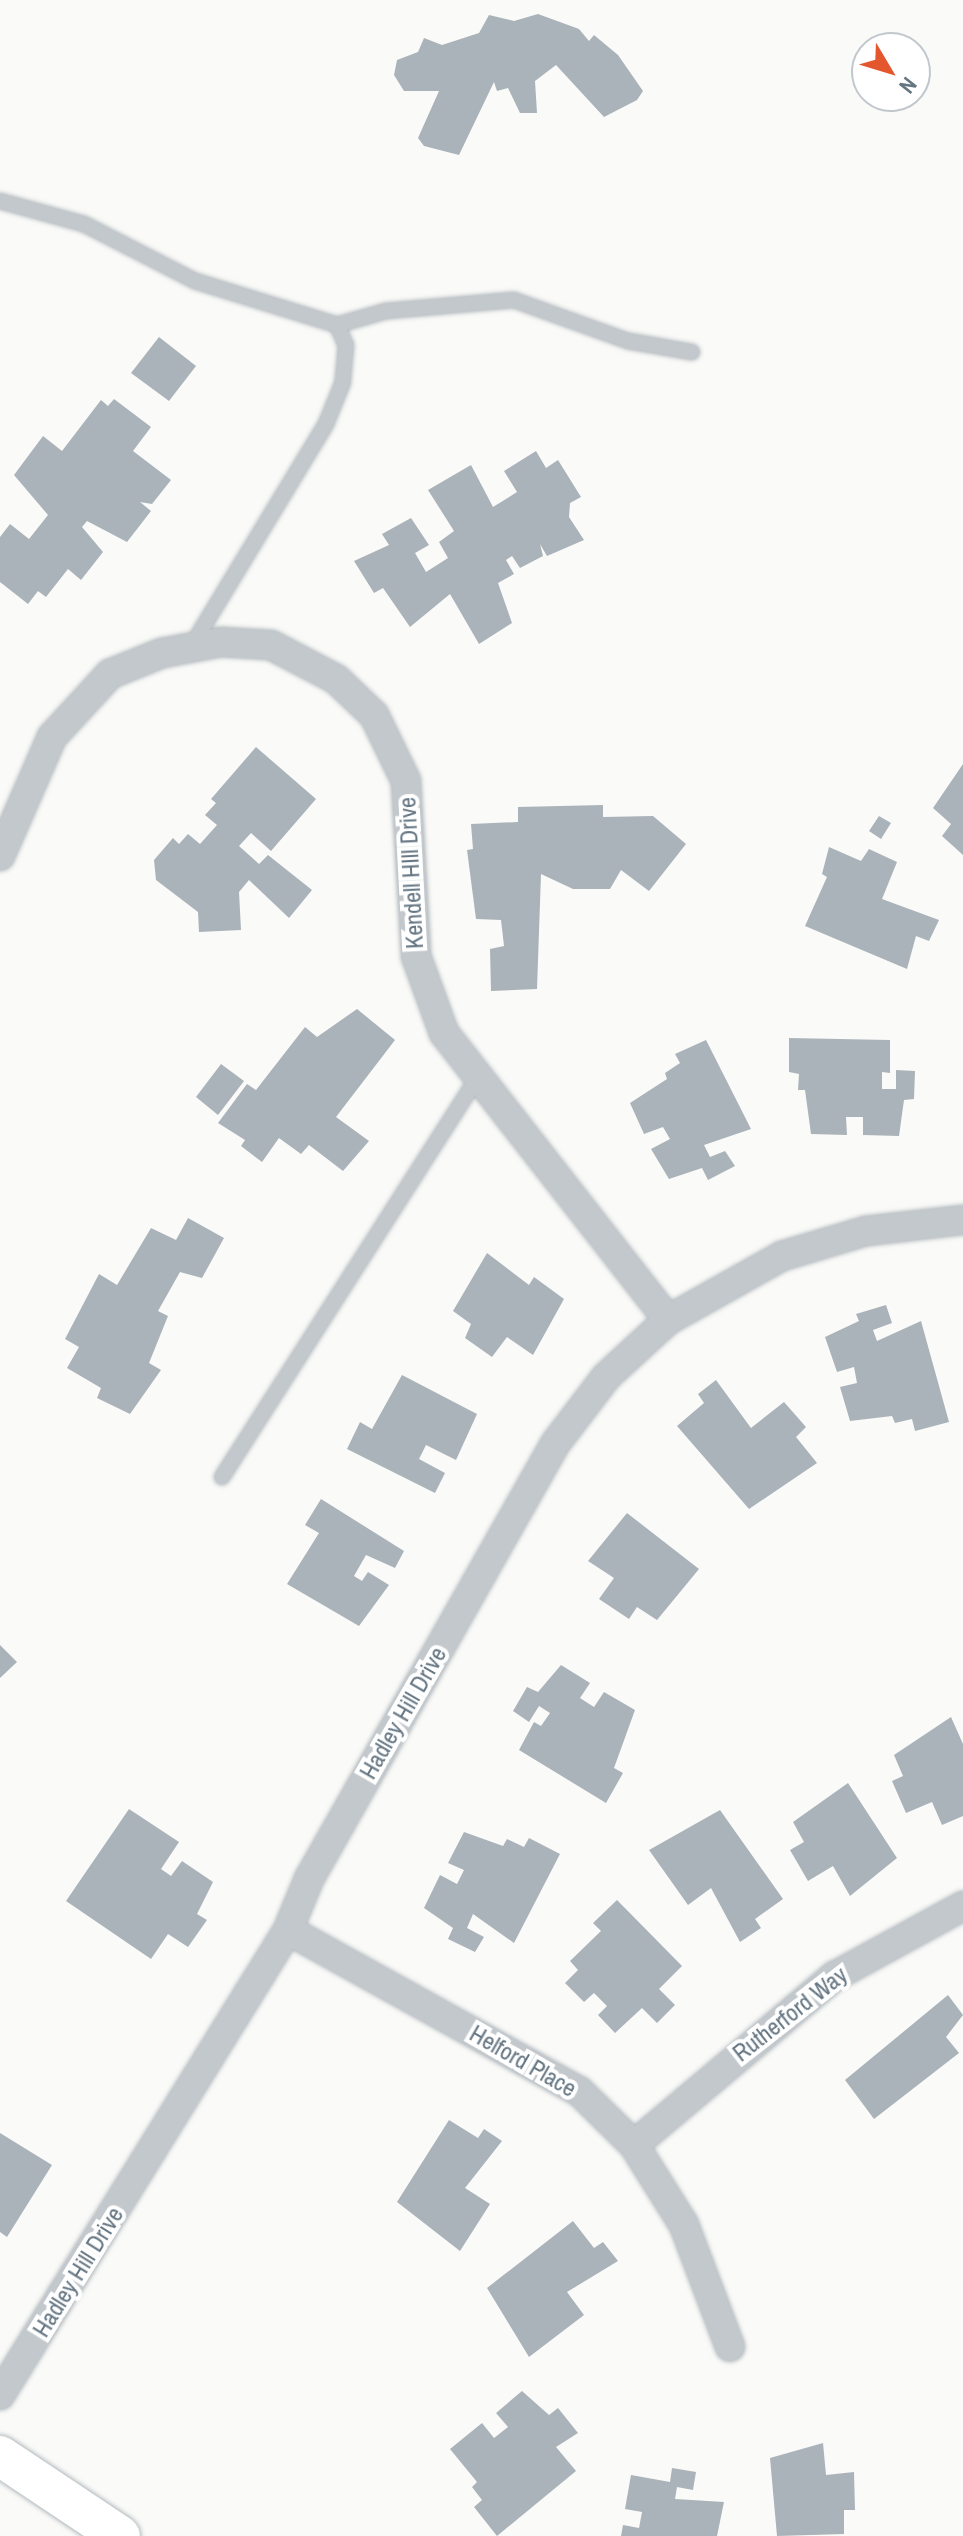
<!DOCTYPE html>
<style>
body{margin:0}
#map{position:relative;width:963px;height:2536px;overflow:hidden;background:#fafaf8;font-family:"Archivo Narrow",sans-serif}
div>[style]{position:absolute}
.building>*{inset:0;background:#aab3b9}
.roads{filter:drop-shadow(0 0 2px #b3babf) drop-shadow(0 0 2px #b3babf)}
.lane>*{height:14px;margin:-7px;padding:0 7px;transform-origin:7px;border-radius:7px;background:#c3c8cc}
.street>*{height:28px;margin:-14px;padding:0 14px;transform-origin:14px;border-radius:14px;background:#c3c8cc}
.secondary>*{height:40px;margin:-20px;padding:0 20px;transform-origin:20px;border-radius:20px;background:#fff}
span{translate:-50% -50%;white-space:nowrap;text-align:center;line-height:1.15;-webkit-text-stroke:8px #fff;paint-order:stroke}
.street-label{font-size:24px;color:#657683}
.north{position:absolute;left:851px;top:32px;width:80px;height:80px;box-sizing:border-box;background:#fff;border:2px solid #c1c8cd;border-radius:50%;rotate:128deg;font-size:22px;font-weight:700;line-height:32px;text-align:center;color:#657683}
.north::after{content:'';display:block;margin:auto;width:28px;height:36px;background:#e4572e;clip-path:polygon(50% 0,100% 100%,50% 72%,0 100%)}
</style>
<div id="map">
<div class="building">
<i style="clip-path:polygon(538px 14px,579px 29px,589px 41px,594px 35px,618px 55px,643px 91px,637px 100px,604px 117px,556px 65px,535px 81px,537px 113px,520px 113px,508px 88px,497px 91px,494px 82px,459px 155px,424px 146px,418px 138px,439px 91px,404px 91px,394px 75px,397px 60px,418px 52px,424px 38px,442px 45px,479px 33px,489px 15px,514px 21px)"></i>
<i style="clip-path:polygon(159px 337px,196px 366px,169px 401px,131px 373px)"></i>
<i style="clip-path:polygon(114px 399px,151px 427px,133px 451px,171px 480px,152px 504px,140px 502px,151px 511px,127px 542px,87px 521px,82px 527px,103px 552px,81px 580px,68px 569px,46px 597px,38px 591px,28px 604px,0 582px,0 537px,10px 524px,29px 539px,48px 515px,14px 475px,43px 436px,62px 451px,101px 400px,108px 406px)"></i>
<i style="clip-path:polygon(536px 451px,546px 468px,558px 460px,581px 497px,570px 503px,569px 517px,584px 540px,547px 556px,540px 544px,543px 556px,520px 568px,512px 556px,506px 560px,514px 574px,498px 583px,512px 623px,479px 644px,450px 594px,410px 627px,383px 588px,374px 593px,354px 561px,389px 545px,382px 534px,411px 518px,429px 545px,415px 553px,426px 572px,448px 558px,439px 542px,454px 531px,428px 490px,471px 465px,493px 507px,517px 492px,504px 471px)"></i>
<i style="clip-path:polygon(256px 747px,316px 799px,271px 851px,251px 833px,239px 846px,259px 864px,268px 855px,312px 890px,289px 918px,249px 880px,239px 892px,241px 930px,199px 932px,198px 912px,156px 880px,154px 860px,173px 838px,179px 844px,188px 834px,200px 844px,217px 825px,205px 815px,216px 803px,211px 799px)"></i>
<i style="clip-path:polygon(963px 764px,963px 855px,942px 836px,951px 824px,933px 808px)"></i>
<i style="clip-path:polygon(603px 805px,603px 817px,653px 816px,686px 844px,649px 891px,621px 870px,610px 889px,573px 889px,541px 874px,537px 989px,491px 991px,490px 949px,504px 946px,501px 920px,476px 919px,467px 850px,473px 849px,471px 824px,518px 822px,518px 807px)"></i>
<i style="clip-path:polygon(879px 816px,891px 823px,881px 839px,869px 831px)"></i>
<i style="clip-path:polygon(829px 847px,861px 861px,869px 849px,897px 862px,882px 899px,939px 920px,929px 941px,916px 936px,907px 969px,805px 926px,827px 877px,822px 874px)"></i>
<i style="clip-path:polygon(357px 1009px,395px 1040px,336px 1117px,369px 1141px,343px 1171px,309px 1145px,301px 1154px,279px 1138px,262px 1162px,241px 1146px,245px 1140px,218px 1123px,247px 1084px,256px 1090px,305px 1027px,317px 1037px)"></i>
<i style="clip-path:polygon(789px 1038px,890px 1040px,890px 1073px,882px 1072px,882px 1089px,896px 1089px,896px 1070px,915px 1071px,914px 1099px,904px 1100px,899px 1136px,863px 1135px,863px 1117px,846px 1117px,847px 1135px,811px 1134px,805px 1090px,798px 1090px,799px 1074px,789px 1072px)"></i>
<i style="clip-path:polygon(706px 1040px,751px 1129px,704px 1145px,710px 1157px,725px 1151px,735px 1166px,708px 1180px,702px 1168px,669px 1179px,651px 1149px,670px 1139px,663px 1127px,644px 1134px,630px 1103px,667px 1079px,665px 1073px,680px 1063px,675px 1054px)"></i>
<i style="clip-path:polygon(221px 1064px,244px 1081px,218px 1115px,196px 1097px)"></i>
<i style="clip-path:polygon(188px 1218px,224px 1238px,202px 1278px,180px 1272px,158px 1311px,168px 1316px,149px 1363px,161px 1370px,130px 1414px,97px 1398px,101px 1388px,67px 1368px,79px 1347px,65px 1339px,99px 1274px,117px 1285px,151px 1228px,176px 1240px)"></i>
<i style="clip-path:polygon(487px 1253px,529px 1285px,534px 1277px,564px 1299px,533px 1355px,507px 1337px,492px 1357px,465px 1338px,471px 1324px,453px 1311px)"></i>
<i style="clip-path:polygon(886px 1305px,892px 1323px,873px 1330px,877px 1341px,921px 1321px,949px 1422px,915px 1431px,912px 1419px,895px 1423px,892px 1416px,850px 1421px,840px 1387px,857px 1383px,854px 1367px,837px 1372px,825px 1337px,859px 1321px,856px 1314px)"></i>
<i style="clip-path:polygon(402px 1375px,477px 1414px,456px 1460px,426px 1445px,419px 1459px,445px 1473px,435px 1493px,347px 1449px,360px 1422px,372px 1429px)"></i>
<i style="clip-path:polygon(716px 1380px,751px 1428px,784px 1402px,806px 1427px,796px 1437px,817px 1463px,749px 1509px,677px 1426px,704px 1403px,698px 1394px)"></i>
<i style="clip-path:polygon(321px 1499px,404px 1551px,395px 1568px,366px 1555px,354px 1576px,362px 1581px,368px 1572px,389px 1585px,359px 1626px,287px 1584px,319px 1533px,305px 1525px)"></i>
<i style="clip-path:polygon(627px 1513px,699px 1569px,657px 1620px,637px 1607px,629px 1619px,599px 1599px,614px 1578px,588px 1561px)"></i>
<i style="clip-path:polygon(0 1645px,17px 1662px,0 1678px)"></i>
<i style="clip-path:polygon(561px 1665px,590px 1683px,580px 1698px,594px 1707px,604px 1692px,635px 1710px,614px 1768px,623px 1773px,606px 1803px,519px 1750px,534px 1722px,541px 1726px,550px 1713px,539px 1706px,529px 1722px,513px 1711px,527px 1687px,538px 1692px)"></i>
<i style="clip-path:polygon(951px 1717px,963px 1744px,963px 1816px,942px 1825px,932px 1802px,906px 1813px,892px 1781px,903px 1776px,894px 1755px)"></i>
<i style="clip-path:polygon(848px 1783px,897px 1858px,850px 1896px,833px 1866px,808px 1881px,790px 1850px,804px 1842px,793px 1822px)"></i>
<i style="clip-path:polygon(129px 1809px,179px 1842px,161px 1869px,171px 1876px,182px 1861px,213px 1882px,197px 1914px,207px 1920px,188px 1947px,168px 1934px,151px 1959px,66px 1901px)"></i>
<i style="clip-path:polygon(720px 1810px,783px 1899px,755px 1919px,761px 1928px,740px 1942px,711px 1888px,688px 1905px,649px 1850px)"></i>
<i style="clip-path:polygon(464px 1832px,503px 1846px,507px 1839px,524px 1847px,529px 1838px,560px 1854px,514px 1943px,473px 1914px,467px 1928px,484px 1937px,475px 1952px,448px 1939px,453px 1928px,424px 1908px,440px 1875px,457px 1884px,464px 1870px,448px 1863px)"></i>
<i style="clip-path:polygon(617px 1900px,682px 1966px,659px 1989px,675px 2005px,657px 2023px,642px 2008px,615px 2033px,598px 2015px,607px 2006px,594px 1993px,584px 2002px,565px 1983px,578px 1970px,570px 1961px,601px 1931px,593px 1923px)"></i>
<i style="clip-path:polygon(948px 1995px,963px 2015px,946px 2037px,959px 2053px,874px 2119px,845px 2080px)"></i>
<i style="clip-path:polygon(449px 2120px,478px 2138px,484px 2129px,502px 2141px,465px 2188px,490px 2204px,460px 2251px,397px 2202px)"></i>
<i style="clip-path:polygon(0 2133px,52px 2165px,7px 2237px,0 2232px)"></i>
<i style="clip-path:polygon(573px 2221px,594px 2248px,603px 2242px,618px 2261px,567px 2292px,584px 2315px,529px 2357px,487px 2288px)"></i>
<i style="clip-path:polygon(522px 2391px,549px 2415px,558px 2408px,578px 2433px,556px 2447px,576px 2471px,497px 2536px,474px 2507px,482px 2500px,472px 2487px,477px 2482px,450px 2449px,482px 2423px,494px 2438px,508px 2427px,496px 2413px)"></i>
<i style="clip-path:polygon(823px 2443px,826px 2475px,854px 2472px,855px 2510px,844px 2510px,844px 2534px,777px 2536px,770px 2458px)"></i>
<i style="clip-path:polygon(672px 2468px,696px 2472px,693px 2490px,677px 2487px,675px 2499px,724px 2502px,717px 2536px,621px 2536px,623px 2525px,639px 2528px,642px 2512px,625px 2509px,631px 2475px,670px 2482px)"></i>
</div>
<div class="roads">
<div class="lane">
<i style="left:0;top:201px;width:87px;rotate:15.3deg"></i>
<i style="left:84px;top:224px;width:125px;rotate:27.2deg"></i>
<i style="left:195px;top:281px;width:149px;rotate:17.2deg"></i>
<i style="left:337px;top:325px;width:22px;rotate:66deg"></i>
<i style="left:346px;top:345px;width:37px;rotate:95deg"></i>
<i style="left:343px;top:382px;width:45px;rotate:112deg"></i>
<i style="left:326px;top:424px;width:261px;rotate:121.2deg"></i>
<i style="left:337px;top:325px;width:51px;rotate:-15.9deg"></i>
<i style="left:386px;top:311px;width:128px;rotate:-4.9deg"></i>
<i style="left:514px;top:300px;width:121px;rotate:19.8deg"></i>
<i style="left:628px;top:341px;width:65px;rotate:9.8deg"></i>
<i style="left:222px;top:1477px;width:475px;rotate:-57.4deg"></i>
</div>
<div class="street">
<i style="left:0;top:856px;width:130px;rotate:-66.4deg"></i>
<i style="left:52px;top:737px;width:86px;rotate:-47.4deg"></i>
<i style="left:110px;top:674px;width:56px;rotate:-22deg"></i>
<i style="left:162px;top:653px;width:60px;rotate:-10.6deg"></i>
<i style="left:221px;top:642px;width:50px;rotate:3.4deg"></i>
<i style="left:271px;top:645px;width:73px;rotate:27.6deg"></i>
<i style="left:336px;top:679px;width:52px;rotate:43.5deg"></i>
<i style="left:374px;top:715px;width:73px;rotate:64.1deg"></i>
<i style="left:406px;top:781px;width:175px;rotate:86.7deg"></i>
<i style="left:416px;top:956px;width:82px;rotate:70deg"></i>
<i style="left:444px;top:1033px;width:364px;rotate:52deg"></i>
<i style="left:288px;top:1930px;width:333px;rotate:29deg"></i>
<i style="left:579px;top:2091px;width:77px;rotate:44.5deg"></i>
<i style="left:634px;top:2145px;width:94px;rotate:58deg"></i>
<i style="left:684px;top:2225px;width:130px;rotate:69.3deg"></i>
<i style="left:634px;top:2145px;width:263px;rotate:-40.1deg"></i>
<i style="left:835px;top:1976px;width:146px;rotate:-28.7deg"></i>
<i style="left:0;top:2395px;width:547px;rotate:-58.23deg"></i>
<i style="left:288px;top:1930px;width:55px;rotate:-67.6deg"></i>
<i style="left:309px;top:1879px;width:500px;rotate:-60.5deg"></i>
<i style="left:555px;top:1444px;width:84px;rotate:-52.7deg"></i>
<i style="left:606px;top:1377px;width:84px;rotate:-42.6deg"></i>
<i style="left:668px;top:1320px;width:131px;rotate:-29.3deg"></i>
<i style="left:782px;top:1256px;width:88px;rotate:-16.6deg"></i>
<i style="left:866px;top:1231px;width:98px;rotate:-6.5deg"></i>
</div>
<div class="secondary">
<i style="left:0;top:2456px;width:144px;rotate:33.7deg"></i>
</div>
</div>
<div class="street-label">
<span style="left:411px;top:873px;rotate:-93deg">Kendell HIll Drive</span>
<span style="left:403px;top:1713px;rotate:-60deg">Hadley Hill Drive</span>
<span style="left:790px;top:2014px;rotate:-38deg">Rutherford Way</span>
<span style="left:523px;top:2061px;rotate:30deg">Helford Place</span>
<span style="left:78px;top:2272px;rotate:-58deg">Hadley Hill Drive</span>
</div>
<div class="north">N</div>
</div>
